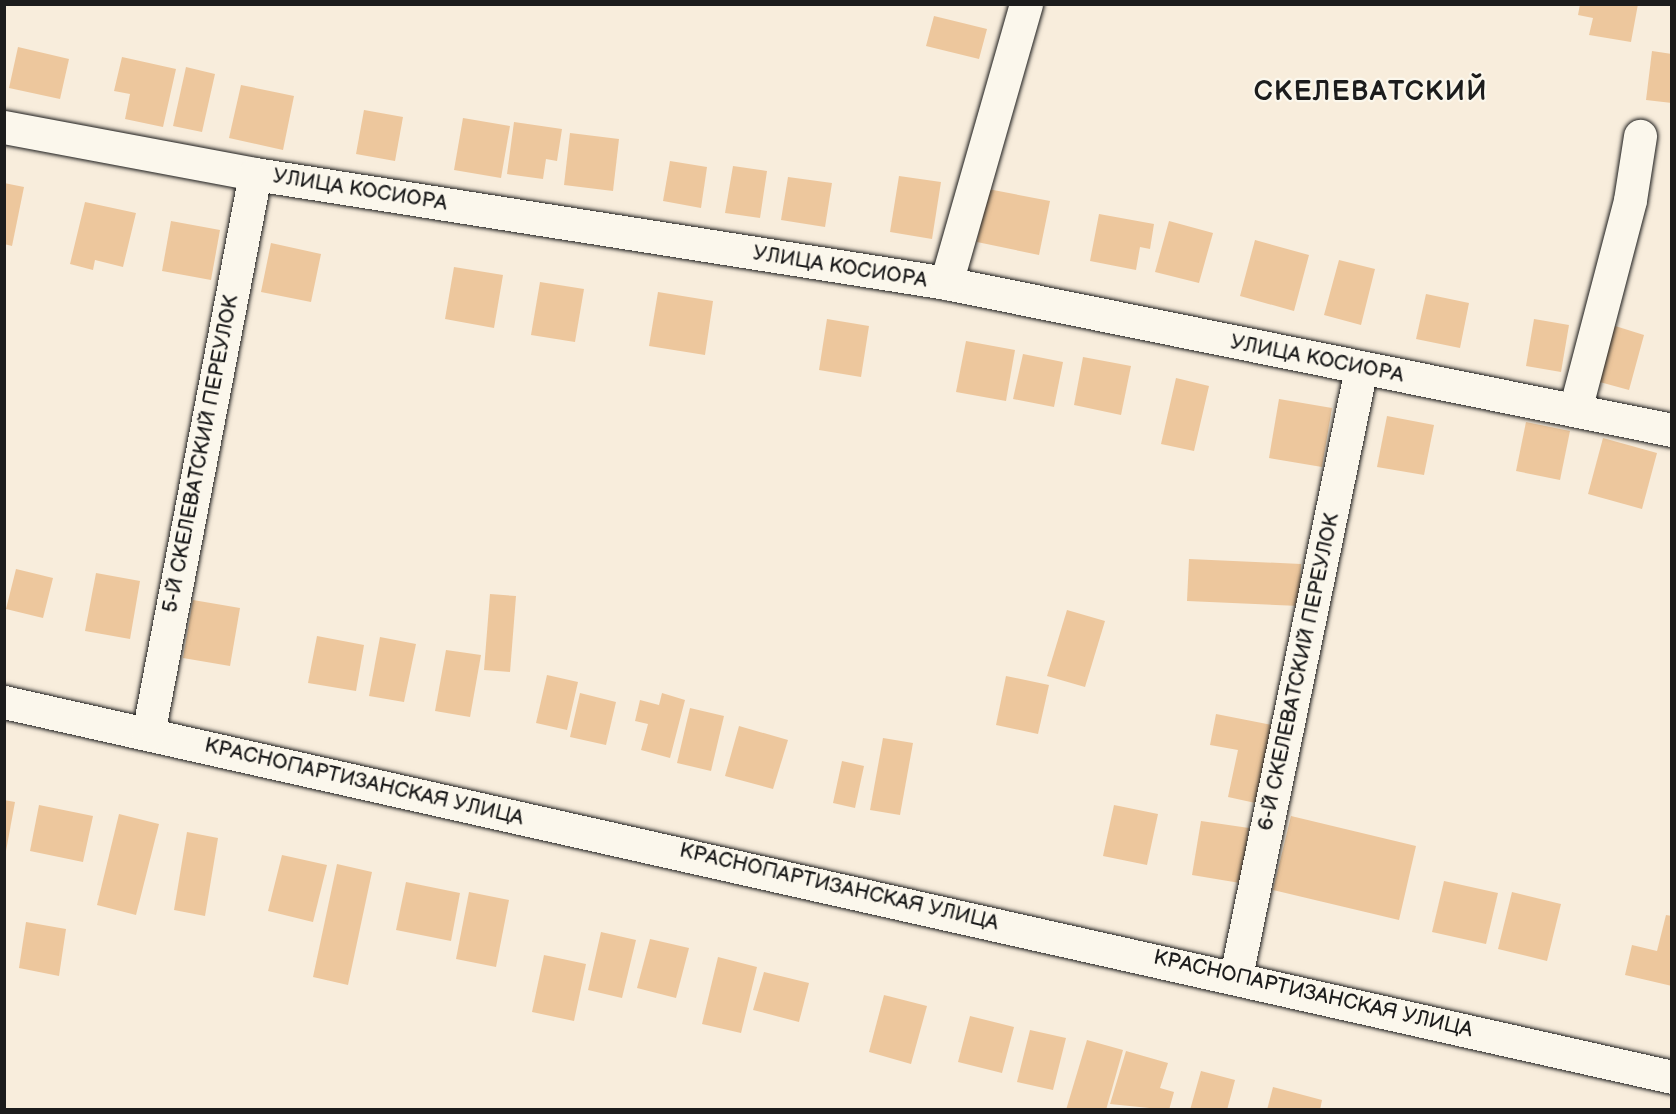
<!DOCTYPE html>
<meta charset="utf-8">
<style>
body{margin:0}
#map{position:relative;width:1676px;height:1114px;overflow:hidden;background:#f8eddc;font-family:"Balsamiq Sans",sans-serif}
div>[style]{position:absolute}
.building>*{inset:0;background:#edc79d}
.roads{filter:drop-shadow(0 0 2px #1c1c1c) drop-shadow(0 0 2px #1c1c1c)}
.street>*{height:33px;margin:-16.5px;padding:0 16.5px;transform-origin:16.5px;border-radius:16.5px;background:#fbf7ec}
span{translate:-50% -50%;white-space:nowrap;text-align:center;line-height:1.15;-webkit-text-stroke:4.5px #fbf7ec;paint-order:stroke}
.street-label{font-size:21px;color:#1c1c1c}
.district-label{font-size:27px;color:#1c1c1c;font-weight:700;letter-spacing:1.5px}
.frame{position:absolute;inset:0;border:6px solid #1c1c1c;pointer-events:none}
</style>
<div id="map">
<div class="building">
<i style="clip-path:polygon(1580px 4px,1638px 4px,1631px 42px,1589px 35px,1593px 18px,1578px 15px)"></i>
<i style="clip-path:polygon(934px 16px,987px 29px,979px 59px,926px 46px)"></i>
<i style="clip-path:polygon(18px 47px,69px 59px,60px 99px,9px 88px)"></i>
<i style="clip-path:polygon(1652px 51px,1672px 54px,1672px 103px,1646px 100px)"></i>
<i style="clip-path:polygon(122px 57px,176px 69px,163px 127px,125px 119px,130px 94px,114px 91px)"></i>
<i style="clip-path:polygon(186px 67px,215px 74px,202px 132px,173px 126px)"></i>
<i style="clip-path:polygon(241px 85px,294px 96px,283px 150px,229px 138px)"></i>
<i style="clip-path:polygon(364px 110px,403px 117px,395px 161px,356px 154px)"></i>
<i style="clip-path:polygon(463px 118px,510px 126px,501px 178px,454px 170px)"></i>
<i style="clip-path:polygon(514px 122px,562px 129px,557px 161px,546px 159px,543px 179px,507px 174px)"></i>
<i style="clip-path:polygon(570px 133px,619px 139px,613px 191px,564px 185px)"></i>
<i style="clip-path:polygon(670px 161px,707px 167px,701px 208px,663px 201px)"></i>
<i style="clip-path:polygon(733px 166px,767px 171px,760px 218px,725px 213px)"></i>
<i style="clip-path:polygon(899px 176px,941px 182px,932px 239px,890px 232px)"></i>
<i style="clip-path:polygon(788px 177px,832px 183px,825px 227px,781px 220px)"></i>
<i style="clip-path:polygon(4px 183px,24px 187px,12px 246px,4px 244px)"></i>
<i style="clip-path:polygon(988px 189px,1050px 201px,1039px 255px,977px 242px)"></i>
<i style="clip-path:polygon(85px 202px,136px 213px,123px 267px,95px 260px,93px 270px,70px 264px)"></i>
<i style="clip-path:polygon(1099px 214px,1154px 224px,1150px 249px,1140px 247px,1136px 270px,1090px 261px)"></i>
<i style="clip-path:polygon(171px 221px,220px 230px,211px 280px,162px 271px)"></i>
<i style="clip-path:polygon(1169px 221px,1213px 233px,1199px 283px,1155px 272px)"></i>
<i style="clip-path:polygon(1255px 240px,1309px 255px,1294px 311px,1240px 296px)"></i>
<i style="clip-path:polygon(271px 243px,321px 254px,311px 302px,261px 292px)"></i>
<i style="clip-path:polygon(1339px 260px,1375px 269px,1361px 325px,1324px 315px)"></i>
<i style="clip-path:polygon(454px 267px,503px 275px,494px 328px,445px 319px)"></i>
<i style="clip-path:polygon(540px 282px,584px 289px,575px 342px,531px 335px)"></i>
<i style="clip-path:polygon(658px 292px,713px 301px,705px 355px,649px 346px)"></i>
<i style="clip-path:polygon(1426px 294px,1469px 303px,1460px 348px,1416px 339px)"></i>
<i style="clip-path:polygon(827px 319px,869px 326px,861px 377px,819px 370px)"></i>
<i style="clip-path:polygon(1534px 319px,1569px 325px,1561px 372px,1526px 366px)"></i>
<i style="clip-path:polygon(1612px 325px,1644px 335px,1629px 390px,1596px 381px)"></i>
<i style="clip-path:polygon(966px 341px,1015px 350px,1006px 401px,956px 392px)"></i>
<i style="clip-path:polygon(1023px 354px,1063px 362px,1054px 407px,1013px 399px)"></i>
<i style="clip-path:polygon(1083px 357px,1131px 366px,1121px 415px,1074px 405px)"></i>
<i style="clip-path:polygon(1176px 378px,1209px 386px,1194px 451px,1161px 444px)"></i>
<i style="clip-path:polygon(1279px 399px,1332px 408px,1322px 467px,1269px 458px)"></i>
<i style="clip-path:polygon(1387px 416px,1434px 425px,1424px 475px,1377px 467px)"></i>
<i style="clip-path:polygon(1526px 422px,1570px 431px,1560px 480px,1516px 471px)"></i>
<i style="clip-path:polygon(1603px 438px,1657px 453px,1642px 509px,1588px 494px)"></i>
<i style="clip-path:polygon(1189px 559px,1301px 564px,1299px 606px,1187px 601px)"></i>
<i style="clip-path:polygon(16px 569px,53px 578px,43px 618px,6px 609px)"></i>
<i style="clip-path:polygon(96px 573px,140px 581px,130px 639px,85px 631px)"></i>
<i style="clip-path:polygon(490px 594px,516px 596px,510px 672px,484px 670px)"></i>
<i style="clip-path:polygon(193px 600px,240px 608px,230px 666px,183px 658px)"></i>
<i style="clip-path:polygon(1067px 610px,1105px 621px,1085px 687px,1047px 676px)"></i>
<i style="clip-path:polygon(317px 636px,364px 645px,356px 691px,308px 683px)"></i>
<i style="clip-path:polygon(380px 637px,416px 644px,404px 702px,369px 696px)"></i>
<i style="clip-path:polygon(446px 650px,481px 655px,470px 717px,435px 711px)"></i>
<i style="clip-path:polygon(547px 675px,578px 682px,567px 730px,536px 723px)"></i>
<i style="clip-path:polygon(1006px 676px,1049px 685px,1038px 734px,996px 725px)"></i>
<i style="clip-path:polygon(580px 693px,616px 702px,606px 745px,570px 737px)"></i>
<i style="clip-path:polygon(662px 693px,685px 700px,670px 758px,641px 750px,648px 724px,635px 721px,640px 700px,659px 705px)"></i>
<i style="clip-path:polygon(690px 708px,724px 716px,711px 771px,677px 763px)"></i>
<i style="clip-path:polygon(1216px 714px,1277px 726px,1260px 804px,1228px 797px,1238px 750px,1210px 745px)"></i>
<i style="clip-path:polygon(739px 726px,788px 740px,773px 789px,725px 776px)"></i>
<i style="clip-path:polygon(883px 738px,913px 743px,900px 815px,870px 810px)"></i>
<i style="clip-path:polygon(842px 761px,864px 766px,855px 808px,833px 803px)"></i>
<i style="clip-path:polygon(4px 800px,15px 802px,6px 851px,4px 851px)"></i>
<i style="clip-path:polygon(39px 805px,93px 816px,83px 862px,30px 851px)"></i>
<i style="clip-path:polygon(1114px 805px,1158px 814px,1147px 865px,1103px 856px)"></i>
<i style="clip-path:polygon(119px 814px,159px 824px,136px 915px,97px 905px)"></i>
<i style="clip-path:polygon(1291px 816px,1416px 846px,1399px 920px,1273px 890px)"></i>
<i style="clip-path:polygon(1201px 821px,1249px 828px,1240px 883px,1192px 875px)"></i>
<i style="clip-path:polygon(187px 832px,218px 838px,205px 916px,174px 910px)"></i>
<i style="clip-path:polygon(282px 855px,327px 865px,313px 922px,268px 911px)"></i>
<i style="clip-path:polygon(337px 864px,372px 872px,348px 985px,313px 977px)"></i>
<i style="clip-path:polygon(1444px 881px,1498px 893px,1486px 944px,1432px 932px)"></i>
<i style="clip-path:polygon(406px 882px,460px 893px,451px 941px,396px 930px)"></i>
<i style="clip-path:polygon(469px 892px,509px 900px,496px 967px,456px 959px)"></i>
<i style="clip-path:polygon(1512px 892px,1561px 904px,1547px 961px,1498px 949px)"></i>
<i style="clip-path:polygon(1666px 915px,1672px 916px,1672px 986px,1625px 975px,1632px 945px,1657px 951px)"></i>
<i style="clip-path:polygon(26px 922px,66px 929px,59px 976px,19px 968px)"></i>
<i style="clip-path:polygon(601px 932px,636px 940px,622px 998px,588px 990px)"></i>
<i style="clip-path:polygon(650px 939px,689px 948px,676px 998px,637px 988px)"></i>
<i style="clip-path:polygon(544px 955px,586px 964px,574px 1021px,532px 1012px)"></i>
<i style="clip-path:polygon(718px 957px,757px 967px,741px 1033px,702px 1024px)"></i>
<i style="clip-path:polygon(764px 972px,809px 983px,799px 1022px,753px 1010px)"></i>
<i style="clip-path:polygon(884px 995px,927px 1006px,911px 1064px,869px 1052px)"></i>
<i style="clip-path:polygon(970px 1016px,1014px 1027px,1002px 1073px,958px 1062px)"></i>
<i style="clip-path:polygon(1030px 1030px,1066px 1038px,1053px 1090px,1017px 1082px)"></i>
<i style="clip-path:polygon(1087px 1040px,1123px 1050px,1106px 1110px,1066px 1110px)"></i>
<i style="clip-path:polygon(1126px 1051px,1168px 1063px,1160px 1088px,1174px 1092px,1169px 1110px,1110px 1104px)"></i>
<i style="clip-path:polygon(1201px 1071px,1235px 1080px,1227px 1110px,1190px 1110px)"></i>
<i style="clip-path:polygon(1273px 1087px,1322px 1100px,1320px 1110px,1267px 1110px)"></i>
</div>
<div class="roads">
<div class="street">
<i style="left:4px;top:127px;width:255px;rotate:10.6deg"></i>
<i style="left:255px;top:174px;width:700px;rotate:8.96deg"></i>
<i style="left:946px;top:283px;width:741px;rotate:11.45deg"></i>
<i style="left:946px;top:283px;width:290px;rotate:-74deg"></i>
<i style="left:1575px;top:410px;width:217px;rotate:-75.3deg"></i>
<i style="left:1630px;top:200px;width:65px;rotate:-81.1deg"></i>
<i style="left:4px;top:702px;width:1710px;rotate:12.67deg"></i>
<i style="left:148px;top:734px;width:570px;rotate:-79.18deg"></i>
<i style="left:1236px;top:976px;width:621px;rotate:-78.38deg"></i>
</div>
</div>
<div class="street-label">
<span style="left:360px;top:190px;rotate:9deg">УЛИЦА КОСИОРА</span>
<span style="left:840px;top:267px;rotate:9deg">УЛИЦА КОСИОРА</span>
<span style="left:1317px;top:359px;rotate:11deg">УЛИЦА КОСИОРА</span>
<span style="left:201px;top:454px;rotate:-79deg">5-Й СКЕЛЕВАТСКИЙ ПЕРЕУЛОК</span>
<span style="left:1299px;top:672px;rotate:-78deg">6-Й СКЕЛЕВАТСКИЙ ПЕРЕУЛОК</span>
<span style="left:364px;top:782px;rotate:13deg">КРАСНОПАРТИЗАНСКАЯ УЛИЦА</span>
<span style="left:839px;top:887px;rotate:13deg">КРАСНОПАРТИЗАНСКАЯ УЛИЦА</span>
<span style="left:1313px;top:994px;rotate:13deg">КРАСНОПАРТИЗАНСКАЯ УЛИЦА</span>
</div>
<div class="district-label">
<span style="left:1371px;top:93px">СКЕЛЕВАТСКИЙ</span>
</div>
<div class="frame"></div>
</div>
